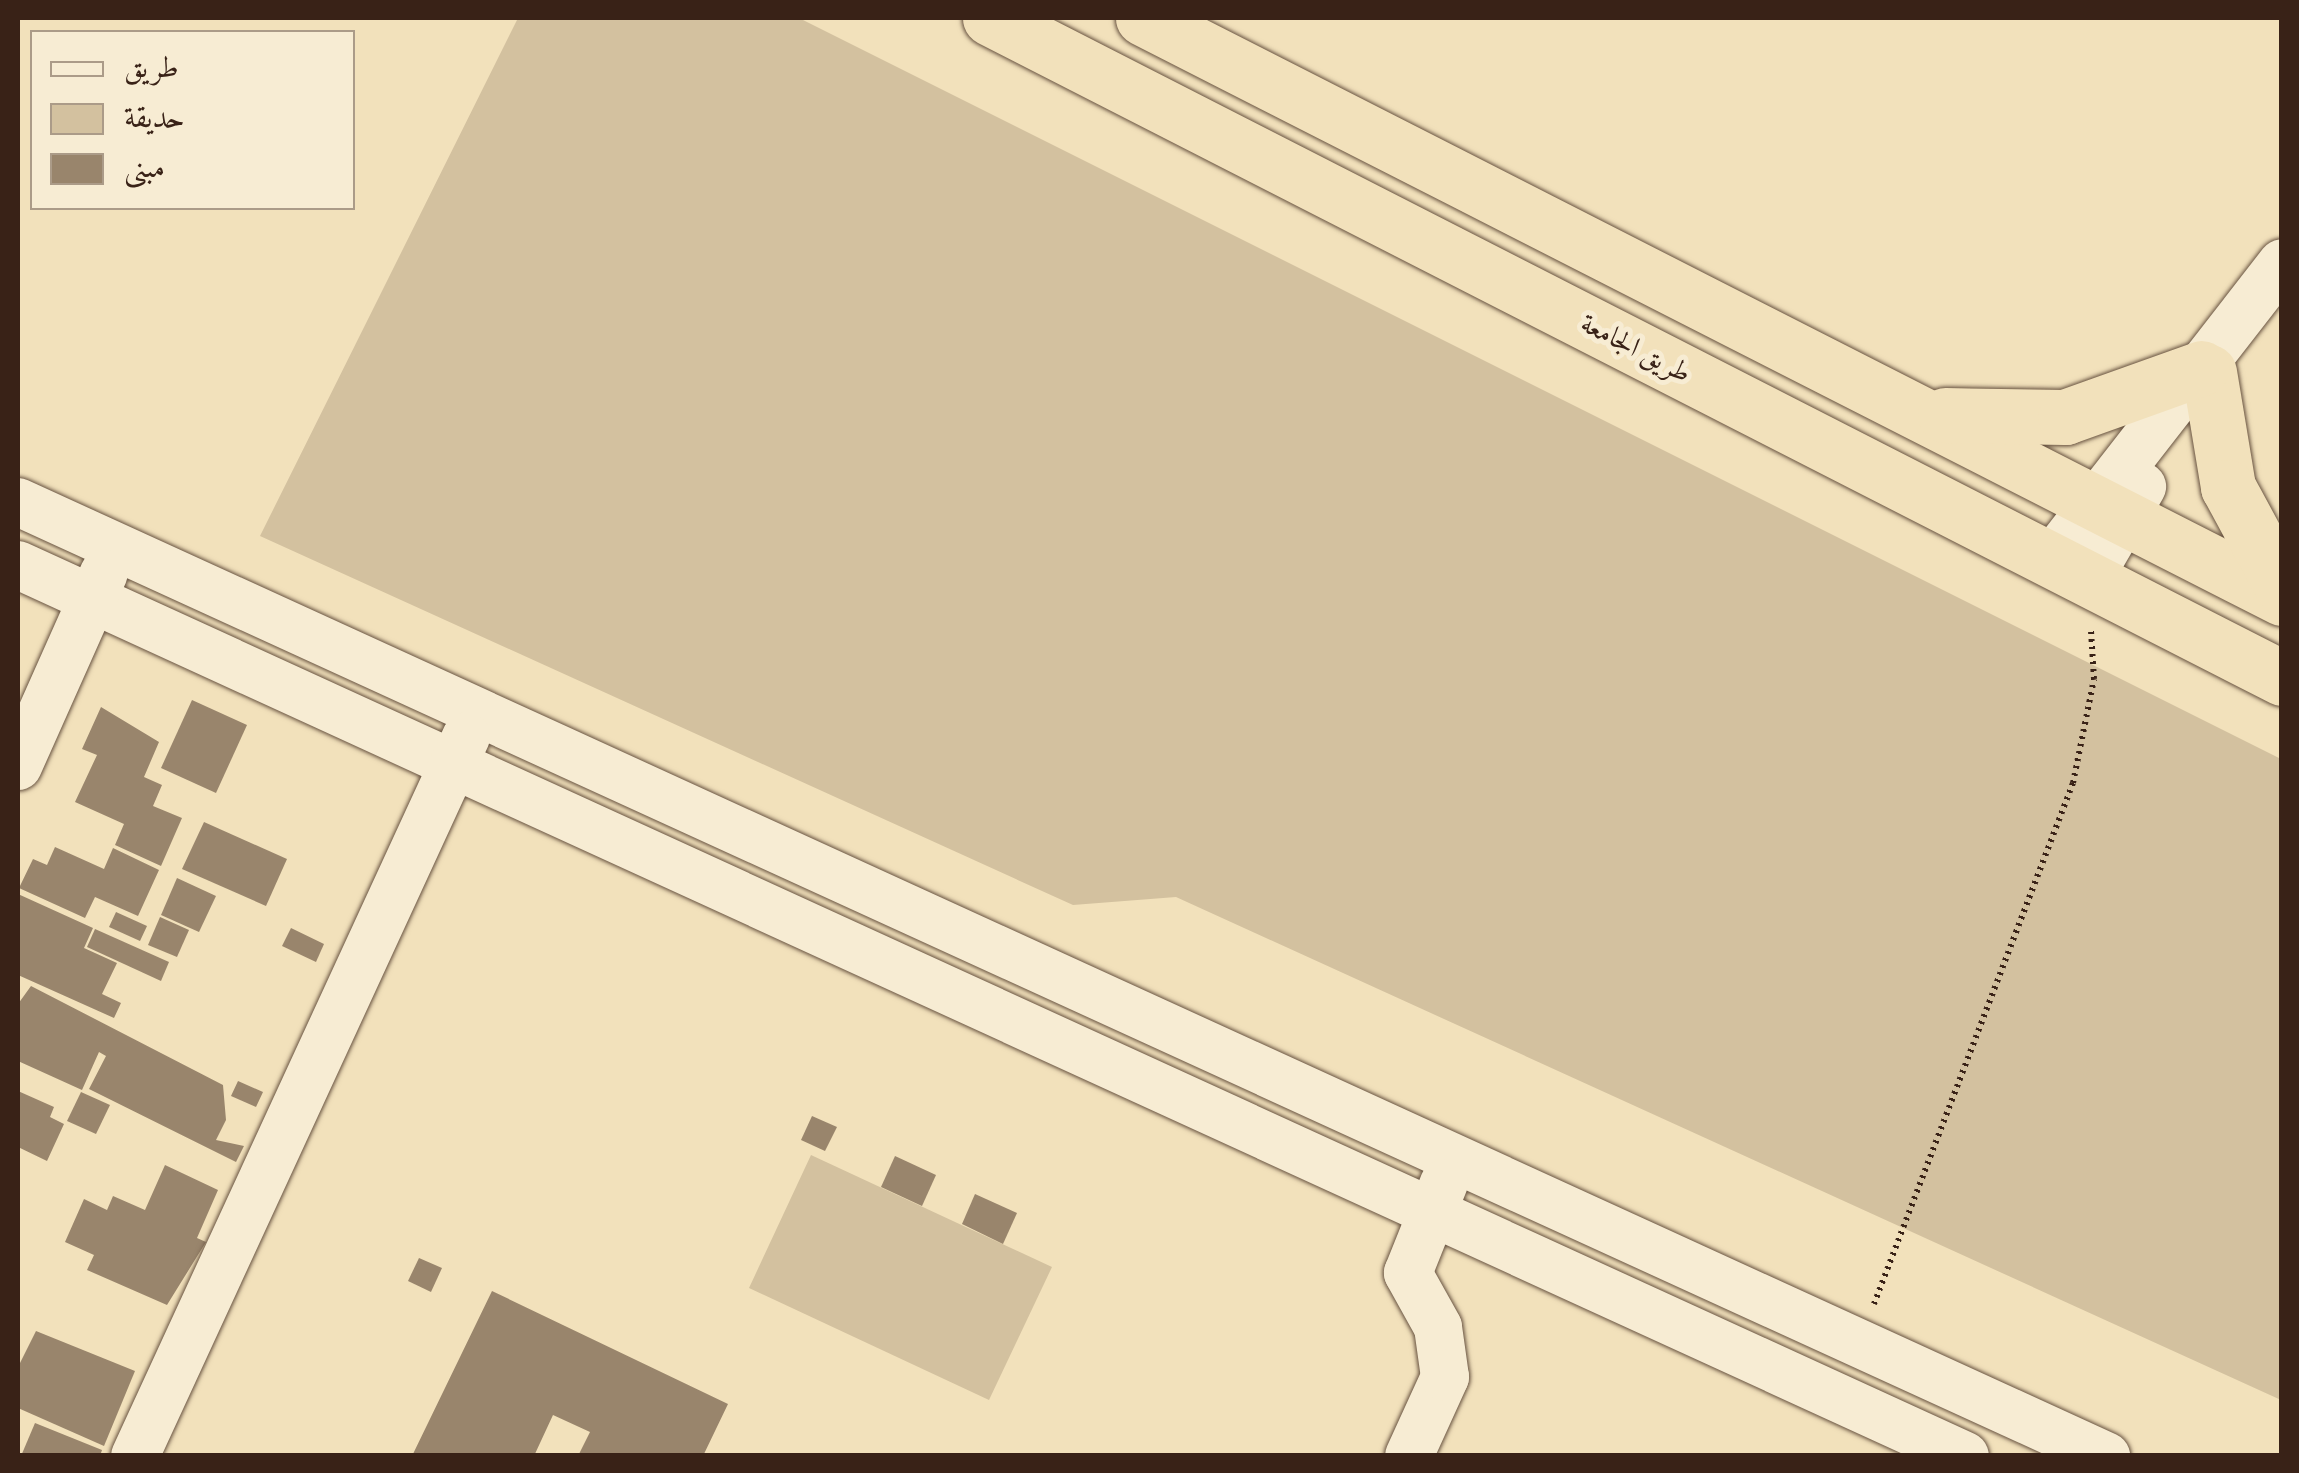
<!DOCTYPE html>
<meta charset="utf-8">
<style>
body{margin:0}
#map{position:relative;width:2299px;height:1473px;overflow:hidden;background:#f2e1bb;font-family:"IM FELL Great Primer",Amiri,serif}
div>[style]{position:absolute}
.green>*{inset:0;background:#d3c19f}
.building>*{inset:0;background:#99856c}
.path>*{height:6px;margin-top:-3px;transform-origin:0;background:repeating-linear-gradient(90deg,#392217 0 2.5px,transparent 0 7.5px)}
.roads{filter:drop-shadow(0 0 2px #675240) drop-shadow(0 0 2px #675240)}
.street>*{height:48px;margin:-24px;padding:0 24px;transform-origin:24px;border-radius:24px;background:#f7ecd3}
.highway>*{height:55px;margin:-27.5px;padding:0 27.5px;transform-origin:27.5px;border-radius:27.5px;background:#f2e1bb}
span{translate:-50% -50%;white-space:nowrap;text-align:center;line-height:1.15;-webkit-text-stroke:10px #f7ecd3;paint-order:stroke}
.street-label{font-size:28px;color:#392217}
.frame{position:absolute;inset:0;border:20px solid #392217;pointer-events:none}
.legend{position:absolute;left:30px;top:30px;width:325px;height:180px;box-sizing:border-box;background:#f7ecd3;border:2px solid #ab9b88;margin:0;padding:12px 18px;list-style:none;font-size:30px;color:#392217}
.legend li{display:flex;align-items:center;gap:20px;height:50px}
.legend b{width:50px;border:2px solid #ab9b88}
</style>
<div id="map">
<div class="green">
<i style="clip-path:polygon(518px 18px,799px 18px,2281px 759px,2281px 1400px,1176px 897px,1073px 905px,260px 536px)"></i>
<i style="clip-path:polygon(811px 1155px,1052px 1267px,989px 1400px,749px 1288px)"></i>
</div>
<div class="building">
<i style="clip-path:polygon(192px 700px,247px 725px,216px 793px,161px 768px)"></i>
<i style="clip-path:polygon(101px 707px,159px 742px,144px 777px,162px 785px,153px 806px,182px 818px,161px 866px,115px 845px,124px 824px,75px 802px,97px 755px,82px 749px)"></i>
<i style="clip-path:polygon(204px 822px,287px 859px,266px 906px,182px 869px)"></i>
<i style="clip-path:polygon(55px 847px,104px 869px,113px 848px,159px 870px,138px 916px,95px 897px,85px 918px,19px 888px,33px 859px,47px 865px)"></i>
<i style="clip-path:polygon(177px 878px,216px 896px,199px 932px,161px 915px)"></i>
<i style="clip-path:polygon(18px 894px,93px 928px,84px 948px,117px 963px,102px 994px,121px 1003px,114px 1018px,18px 975px)"></i>
<i style="clip-path:polygon(116px 912px,147px 926px,140px 941px,109px 927px)"></i>
<i style="clip-path:polygon(160px 917px,189px 930px,177px 957px,148px 945px)"></i>
<i style="clip-path:polygon(291px 928px,324px 944px,316px 962px,282px 946px)"></i>
<i style="clip-path:polygon(95px 929px,169px 962px,161px 981px,87px 947px)"></i>
<i style="clip-path:polygon(31px 986px,223px 1085px,226px 1120px,216px 1140px,244px 1146px,236px 1162px,89px 1089px,106px 1056px,99px 1052px,82px 1090px,18px 1061px,18px 1004px)"></i>
<i style="clip-path:polygon(238px 1081px,263px 1092px,256px 1107px,231px 1096px)"></i>
<i style="clip-path:polygon(18px 1091px,54px 1107px,50px 1117px,64px 1124px,47px 1161px,18px 1147px)"></i>
<i style="clip-path:polygon(81px 1092px,110px 1105px,96px 1134px,67px 1121px)"></i>
<i style="clip-path:polygon(812px 1116px,837px 1127px,825px 1151px,801px 1140px)"></i>
<i style="clip-path:polygon(895px 1156px,936px 1175px,922px 1206px,881px 1187px)"></i>
<i style="clip-path:polygon(165px 1165px,218px 1190px,197px 1238px,206px 1242px,167px 1305px,87px 1270px,94px 1255px,65px 1242px,84px 1199px,107px 1210px,113px 1196px,145px 1210px)"></i>
<i style="clip-path:polygon(975px 1194px,1017px 1213px,1003px 1244px,962px 1224px)"></i>
<i style="clip-path:polygon(419px 1258px,442px 1268px,431px 1292px,408px 1281px)"></i>
<i style="clip-path:polygon(492px 1291px,728px 1404px,703px 1456px,578px 1456px,590px 1432px,553px 1415px,534px 1456px,412px 1456px)"></i>
<i style="clip-path:polygon(36px 1331px,135px 1371px,104px 1446px,18px 1408px,18px 1367px)"></i>
<i style="clip-path:polygon(35px 1423px,102px 1450px,100px 1456px,21px 1456px)"></i>
</div>
<div class="path">
<i style="left:1874px;top:1304px;width:558px;rotate:-69.1deg"></i>
<i style="left:2073px;top:783px;width:106px;rotate:-78.6deg"></i>
<i style="left:2094px;top:679px;width:48px;rotate:-93.6deg"></i>
</div>
<div class="roads">
<div class="street">
<i style="left:18px;top:502px;width:2296px;rotate:24.56deg"></i>
<i style="left:2051px;top:560px;width:376px;rotate:-52.1deg"></i>
<i style="left:18px;top:565px;width:2141px;rotate:24.59deg"></i>
<i style="left:2088px;top:580px;width:108px;rotate:-59.9deg"></i>
<i style="left:18px;top:766px;width:211px;rotate:-66deg"></i>
<i style="left:135px;top:1456px;width:792px;rotate:-65.28deg"></i>
<i style="left:1409px;top:1456px;width:87px;rotate:-65.5deg"></i>
<i style="left:1445px;top:1377px;width:50px;rotate:-98deg"></i>
<i style="left:1438px;top:1327px;width:62px;rotate:-119.1deg"></i>
<i style="left:1408px;top:1273px;width:97px;rotate:-68.2deg"></i>
</div>
<div class="highway">
<i style="left:990px;top:18px;width:1451px;rotate:27.06deg"></i>
<i style="left:1143px;top:18px;width:1278px;rotate:26.99deg"></i>
<i style="left:2209px;top:372px;width:117px;rotate:80.6deg"></i>
<i style="left:2228px;top:487px;width:114px;rotate:61.6deg"></i>
<i style="left:1945px;top:415px;width:120px;rotate:1deg"></i>
<i style="left:2065px;top:417px;width:145px;rotate:-19.7deg"></i>
</div>
</div>
<div class="street-label">
<span style="left:1636px;top:348px;rotate:27deg">طريق الجامعة</span>
</div>
<div class="frame"></div>
<ul class="legend">
<li><b style="height:12px;background:#f7ecd3"></b>طريق</li>
<li><b style="height:28px;background:#d3c19f"></b>حديقة</li>
<li><b style="height:28px;background:#99856c"></b>مبنى</li>
</ul>
</div>
